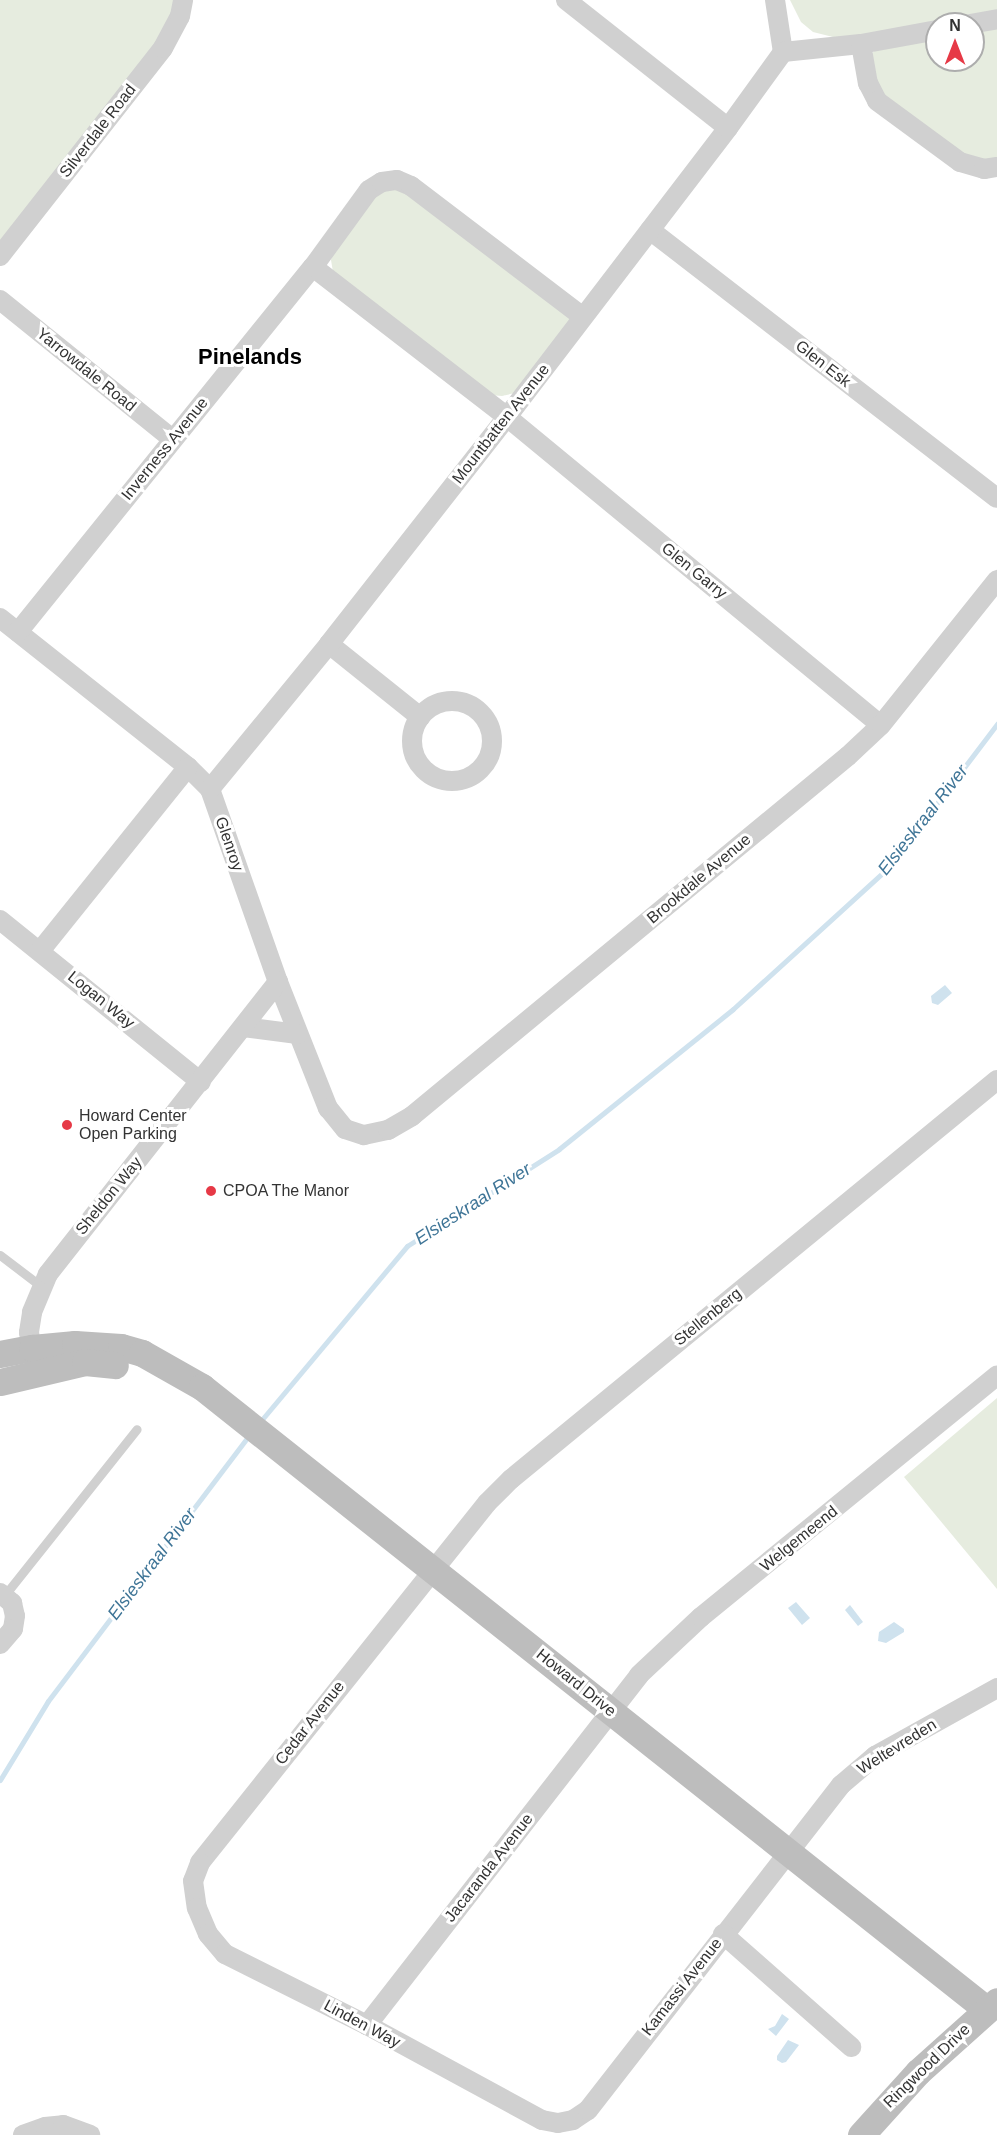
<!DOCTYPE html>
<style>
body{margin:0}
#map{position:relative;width:997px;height:2135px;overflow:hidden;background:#fff;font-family:Arial,sans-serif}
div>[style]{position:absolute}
.green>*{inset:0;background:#e6ecdf}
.water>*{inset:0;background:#cfe2ee}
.stream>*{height:5px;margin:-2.5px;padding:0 2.5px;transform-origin:2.5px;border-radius:2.5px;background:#cfe2ee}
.lane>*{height:9px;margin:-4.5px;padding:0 4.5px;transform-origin:4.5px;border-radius:4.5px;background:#d0d0d0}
.street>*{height:20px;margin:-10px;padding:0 10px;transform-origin:10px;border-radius:10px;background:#d0d0d0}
.street>.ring{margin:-10px;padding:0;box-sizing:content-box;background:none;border:20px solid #d0d0d0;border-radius:50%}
.secondary>*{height:27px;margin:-13.5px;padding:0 13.5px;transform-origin:13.5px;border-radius:13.5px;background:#bdbdbd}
.dots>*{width:16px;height:16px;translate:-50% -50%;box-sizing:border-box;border:3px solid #fff;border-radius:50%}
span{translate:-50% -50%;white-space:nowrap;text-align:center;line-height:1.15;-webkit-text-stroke:6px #fff;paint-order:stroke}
.street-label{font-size:16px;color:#333}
.poi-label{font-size:16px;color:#333}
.left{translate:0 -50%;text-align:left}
.water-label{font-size:18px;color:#3f7597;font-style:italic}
.district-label{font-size:22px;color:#000;font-weight:700}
.north{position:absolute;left:925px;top:12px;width:60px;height:60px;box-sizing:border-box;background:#fff;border:2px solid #adadad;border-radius:50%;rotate:0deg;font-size:16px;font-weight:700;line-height:24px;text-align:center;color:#333}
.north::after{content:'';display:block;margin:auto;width:21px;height:27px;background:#e63946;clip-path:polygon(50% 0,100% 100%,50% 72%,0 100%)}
</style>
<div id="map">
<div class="green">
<i style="clip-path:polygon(0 0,178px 0,167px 30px,0 248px)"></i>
<i style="clip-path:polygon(790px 0,997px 0,997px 10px,855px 37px,833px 37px,813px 32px,801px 22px)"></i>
<i style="clip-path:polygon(997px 23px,997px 160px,977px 162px,880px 97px,872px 53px,880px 47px,937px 35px,937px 60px,973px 60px,973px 28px)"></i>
<i style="clip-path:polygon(393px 188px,408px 190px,570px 318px,569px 327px,515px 393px,502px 396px,490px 395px,333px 272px,331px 260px,333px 248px,380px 190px)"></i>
<i style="clip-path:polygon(997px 1398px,997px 1589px,904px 1477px)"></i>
</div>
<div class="water">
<i style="clip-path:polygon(945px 985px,952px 993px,938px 1005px,932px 1003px,931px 996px)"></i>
<i style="clip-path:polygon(796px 1602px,810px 1618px,802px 1625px,788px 1608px)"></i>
<i style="clip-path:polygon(850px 1605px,863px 1622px,858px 1626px,845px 1610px)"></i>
<i style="clip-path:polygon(894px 1622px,904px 1629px,904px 1632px,886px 1643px,878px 1641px,879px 1632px)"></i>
<i style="clip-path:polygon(782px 2014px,789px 2019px,776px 2036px,768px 2029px,775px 2026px)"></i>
<i style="clip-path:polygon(788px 2040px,799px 2045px,786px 2062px,782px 2063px,777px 2060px,777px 2056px)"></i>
</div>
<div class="stream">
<i style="left:259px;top:1423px;width:231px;rotate:-50.1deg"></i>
<i style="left:407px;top:1246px;width:180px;rotate:-32.5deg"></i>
<i style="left:559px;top:1149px;width:223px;rotate:-38.8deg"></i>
<i style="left:733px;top:1009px;width:210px;rotate:-42.3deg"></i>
<i style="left:888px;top:868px;width:181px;rotate:-52.9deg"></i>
<i style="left:0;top:1780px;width:92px;rotate:-58.7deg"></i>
<i style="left:48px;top:1701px;width:333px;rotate:-52.9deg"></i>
</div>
<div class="lane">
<i style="left:0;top:1255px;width:53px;rotate:37.3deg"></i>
<i style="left:4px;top:1596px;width:213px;rotate:-51.5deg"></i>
</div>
<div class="street">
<i style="left:566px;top:0;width:206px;rotate:38.3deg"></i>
<i style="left:775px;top:0;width:53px;rotate:81.3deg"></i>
<i style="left:970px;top:24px;width:27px;rotate:-10deg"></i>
<i style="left:861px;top:44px;width:40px;rotate:80deg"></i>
<i style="left:868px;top:83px;width:20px;rotate:63deg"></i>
<i style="left:877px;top:101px;width:103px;rotate:36.3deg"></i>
<i style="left:960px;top:162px;width:25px;rotate:16deg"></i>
<i style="left:984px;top:169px;width:13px;rotate:-9deg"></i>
<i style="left:783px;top:52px;width:78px;rotate:-5.9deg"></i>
<i style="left:861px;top:44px;width:77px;rotate:-10.4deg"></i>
<i style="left:650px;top:230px;width:438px;rotate:37.7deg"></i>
<i style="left:0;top:256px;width:264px;rotate:-51.9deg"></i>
<i style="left:163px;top:48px;width:36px;rotate:-62deg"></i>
<i style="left:180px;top:16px;width:16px;rotate:-79deg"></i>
<i style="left:313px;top:267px;width:245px;rotate:37.7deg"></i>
<i style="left:507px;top:417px;width:484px;rotate:39.5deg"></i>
<i style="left:0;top:300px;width:221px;rotate:38.9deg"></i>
<i style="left:0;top:618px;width:240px;rotate:38.4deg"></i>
<i style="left:188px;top:767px;width:31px;rotate:45deg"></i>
<i style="left:210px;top:789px;width:205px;rotate:70.6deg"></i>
<i style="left:278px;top:982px;width:136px;rotate:68.4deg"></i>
<i style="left:328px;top:1108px;width:27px;rotate:51deg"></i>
<i style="left:345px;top:1129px;width:20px;rotate:18deg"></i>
<i style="left:364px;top:1135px;width:25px;rotate:-12deg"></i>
<i style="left:388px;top:1130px;width:28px;rotate:-30deg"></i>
<i style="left:412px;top:1116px;width:565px;rotate:-39.55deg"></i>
<i style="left:848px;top:756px;width:45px;rotate:-43.2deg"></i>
<i style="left:881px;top:725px;width:186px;rotate:-51.3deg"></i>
<i style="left:18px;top:632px;width:469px;rotate:-51.1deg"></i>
<i style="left:313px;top:267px;width:95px;rotate:-54deg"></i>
<i style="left:369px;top:190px;width:15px;rotate:-32deg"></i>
<i style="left:382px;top:182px;width:15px;rotate:-8deg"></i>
<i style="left:397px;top:180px;width:15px;rotate:23deg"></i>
<i style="left:411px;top:186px;width:216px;rotate:37.3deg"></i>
<i style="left:329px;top:644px;width:117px;rotate:38.7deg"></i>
<i class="ring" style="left:412px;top:701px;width:60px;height:60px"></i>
<i style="left:210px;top:789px;width:188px;rotate:-50.6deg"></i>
<i style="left:329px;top:644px;width:288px;rotate:-51.9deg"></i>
<i style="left:507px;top:417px;width:364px;rotate:-52.6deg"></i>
<i style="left:728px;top:128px;width:94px;rotate:-54.1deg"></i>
<i style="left:0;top:920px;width:258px;rotate:38.9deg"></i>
<i style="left:40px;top:951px;width:236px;rotate:-51.2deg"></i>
<i style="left:243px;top:1027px;width:55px;rotate:7.3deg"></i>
<i style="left:997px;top:1080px;width:629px;rotate:140.61deg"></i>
<i style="left:511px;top:1479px;width:34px;rotate:135deg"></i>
<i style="left:487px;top:1503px;width:460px;rotate:128.6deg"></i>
<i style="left:200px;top:1863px;width:19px;rotate:111deg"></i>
<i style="left:193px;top:1881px;width:27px;rotate:82deg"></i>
<i style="left:197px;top:1908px;width:28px;rotate:67deg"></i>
<i style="left:208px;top:1934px;width:26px;rotate:50deg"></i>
<i style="left:225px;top:1954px;width:159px;rotate:26.6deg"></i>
<i style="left:367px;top:2025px;width:199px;rotate:28.5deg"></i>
<i style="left:542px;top:2120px;width:16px;rotate:11deg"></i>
<i style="left:558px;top:2123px;width:15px;rotate:-11deg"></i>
<i style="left:573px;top:2120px;width:18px;rotate:-34deg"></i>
<i style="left:588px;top:2110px;width:412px;rotate:-52.1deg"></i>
<i style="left:841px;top:1785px;width:45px;rotate:-40.5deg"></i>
<i style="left:875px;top:1756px;width:140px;rotate:-29.1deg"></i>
<i style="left:34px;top:1361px;width:29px;rotate:-100deg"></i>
<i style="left:29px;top:1332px;width:20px;rotate:-81deg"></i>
<i style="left:32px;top:1312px;width:41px;rotate:-67.2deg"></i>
<i style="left:48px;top:1274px;width:372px;rotate:-51.8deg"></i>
<i style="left:0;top:1593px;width:16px;rotate:40deg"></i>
<i style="left:12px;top:1603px;width:13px;rotate:77deg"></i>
<i style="left:15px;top:1616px;width:13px;rotate:99deg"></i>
<i style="left:13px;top:1629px;width:20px;rotate:131deg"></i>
<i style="left:723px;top:1934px;width:171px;rotate:41.4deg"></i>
<i style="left:367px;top:2025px;width:443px;rotate:-52.1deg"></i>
<i style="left:639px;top:1675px;width:85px;rotate:-43.1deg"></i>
<i style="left:701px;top:1617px;width:382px;rotate:-39.2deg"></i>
<i style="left:23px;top:2135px;width:23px;rotate:-20deg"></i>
<i style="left:45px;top:2127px;width:18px;rotate:-6deg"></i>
<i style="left:63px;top:2125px;width:29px;rotate:20deg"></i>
</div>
<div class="secondary">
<i style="left:0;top:1354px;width:33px;rotate:-11deg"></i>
<i style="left:32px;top:1348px;width:43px;rotate:-5.3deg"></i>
<i style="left:75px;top:1344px;width:46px;rotate:3.7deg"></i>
<i style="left:121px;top:1347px;width:22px;rotate:16deg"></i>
<i style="left:142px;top:1353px;width:69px;rotate:29.5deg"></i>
<i style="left:202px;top:1387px;width:1001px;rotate:38.43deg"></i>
<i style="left:0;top:1382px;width:87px;rotate:-13.2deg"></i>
<i style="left:85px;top:1362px;width:30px;rotate:6deg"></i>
<i style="left:861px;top:2135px;width:85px;rotate:-47.9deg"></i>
<i style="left:918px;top:2072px;width:106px;rotate:-41.9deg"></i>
</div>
<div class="dots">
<i style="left:67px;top:1125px;background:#e63946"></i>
<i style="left:211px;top:1191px;background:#e63946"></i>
</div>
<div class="street-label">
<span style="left:98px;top:131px;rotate:-52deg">Silverdale Road</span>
<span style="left:823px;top:364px;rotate:38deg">Glen Esk</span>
<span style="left:86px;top:370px;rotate:39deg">Yarrowdale Road</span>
<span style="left:501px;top:424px;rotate:-52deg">Mountbatten Avenue</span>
<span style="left:165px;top:449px;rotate:-51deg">Inverness Avenue</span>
<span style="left:694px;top:571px;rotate:39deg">Glen Garry</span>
<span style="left:229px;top:844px;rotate:71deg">Glenroy</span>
<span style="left:699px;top:879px;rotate:-40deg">Brookdale Avenue</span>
<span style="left:101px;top:1000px;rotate:39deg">Logan Way</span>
<span style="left:109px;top:1196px;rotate:-51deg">Sheldon Way</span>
<span style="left:708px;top:1317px;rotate:-39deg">Stellenberg</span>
<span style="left:799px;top:1539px;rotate:-39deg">Welgemeend</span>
<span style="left:576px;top:1683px;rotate:39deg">Howard Drive</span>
<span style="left:310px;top:1723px;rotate:-52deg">Cedar Avenue</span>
<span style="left:897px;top:1747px;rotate:-32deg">Weltevreden</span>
<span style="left:489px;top:1868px;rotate:-52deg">Jacaranda Avenue</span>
<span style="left:682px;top:1987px;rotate:-52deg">Kamassi Avenue</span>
<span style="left:362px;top:2024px;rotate:28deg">Linden Way</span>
<span style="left:927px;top:2066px;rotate:-44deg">Ringwood Drive</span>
</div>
<div class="poi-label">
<span class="left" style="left:79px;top:1125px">Howard Center<br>Open Parking</span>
<span class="left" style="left:223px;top:1191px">CPOA The Manor</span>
</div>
<div class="water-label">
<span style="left:923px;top:820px;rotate:-52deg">Elsieskraal River</span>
<span style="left:473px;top:1204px;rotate:-33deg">Elsieskraal River</span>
<span style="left:152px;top:1564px;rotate:-53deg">Elsieskraal River</span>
</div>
<div class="district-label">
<span style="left:250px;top:357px">Pinelands</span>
</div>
<div class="north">N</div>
</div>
